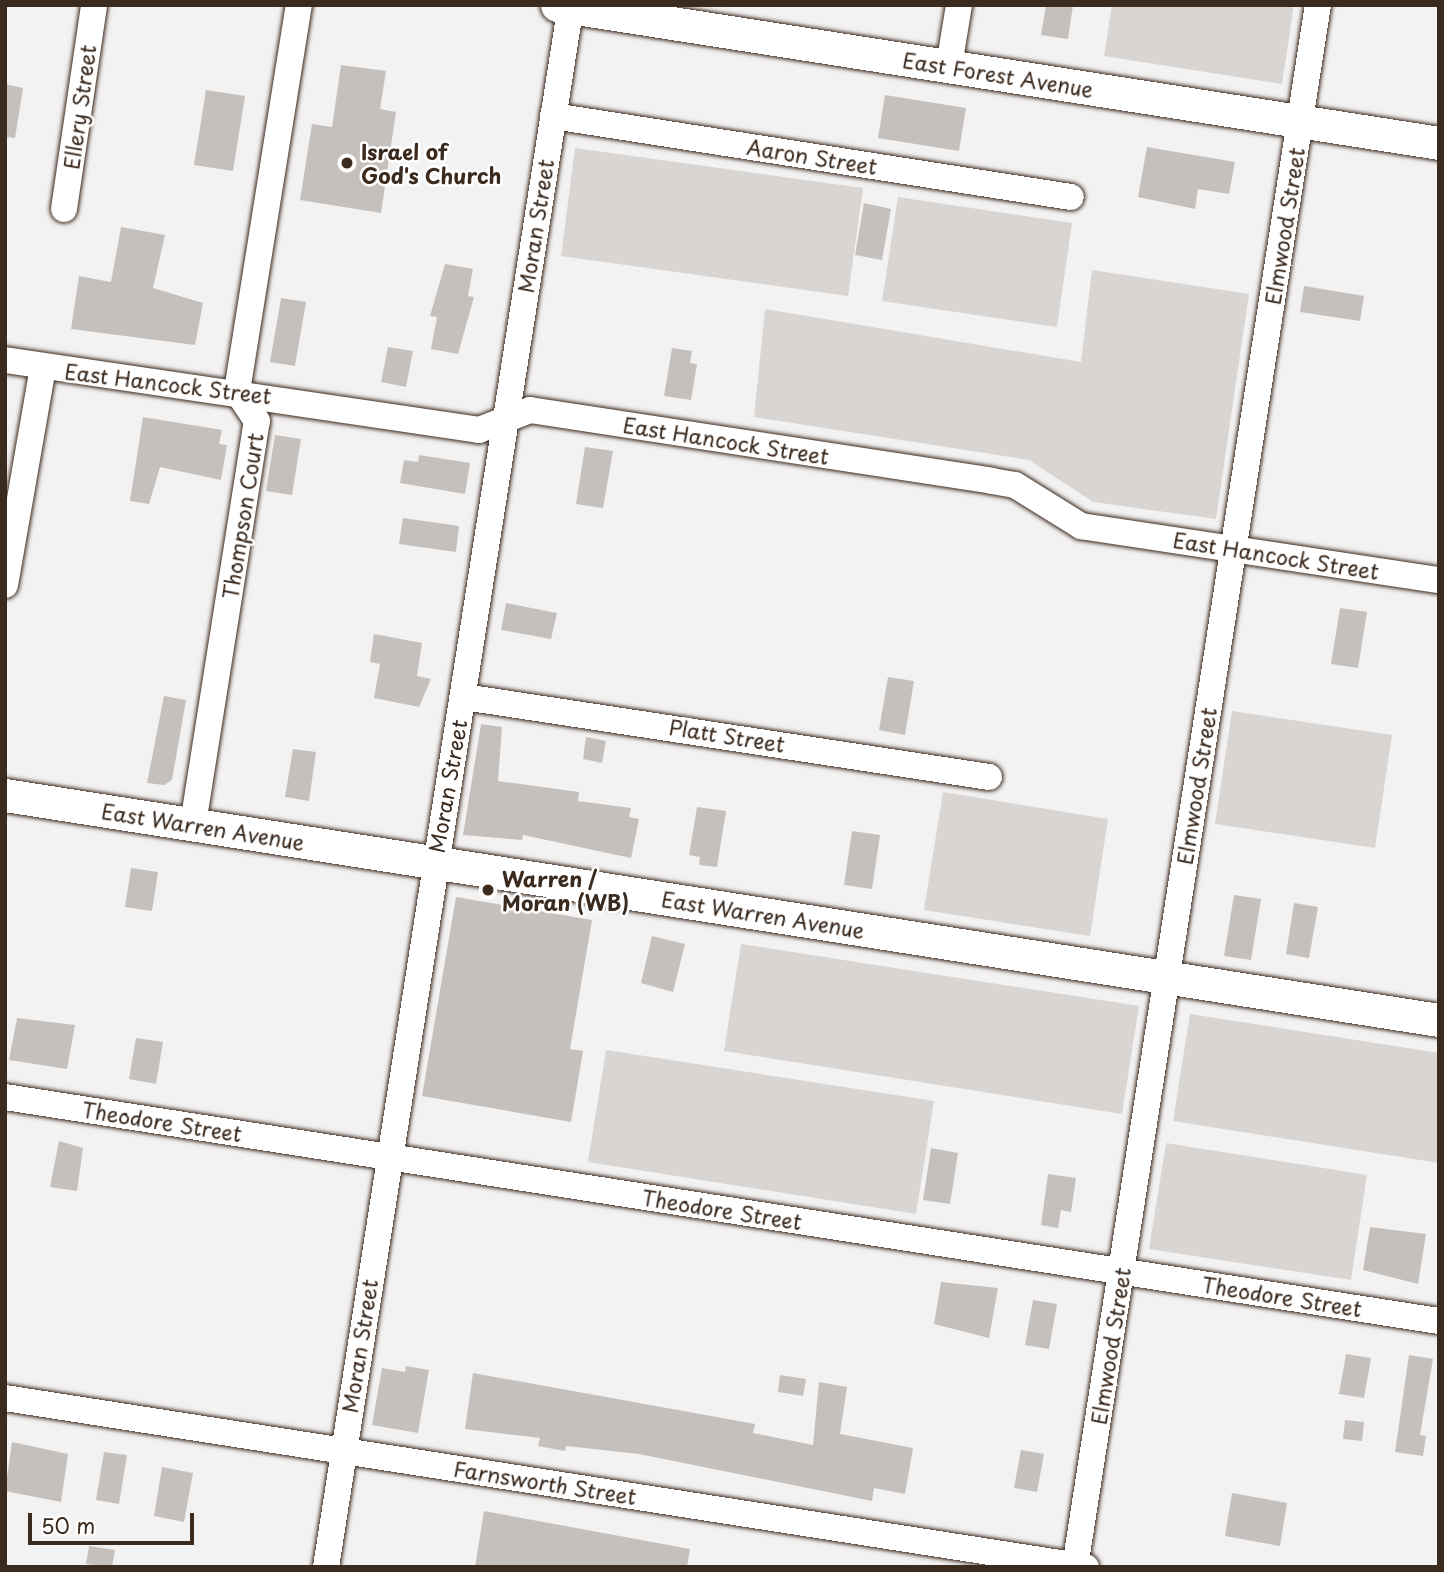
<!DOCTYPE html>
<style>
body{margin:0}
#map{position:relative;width:1444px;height:1572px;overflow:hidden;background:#f3f2f2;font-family:"Playpen Sans",sans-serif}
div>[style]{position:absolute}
.green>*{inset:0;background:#d8d5d2}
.building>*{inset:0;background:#c6c0bd}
.roads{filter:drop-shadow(0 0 2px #3b2a1e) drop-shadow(0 0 2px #3b2a1e)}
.minor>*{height:26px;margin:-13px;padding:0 13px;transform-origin:13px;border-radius:13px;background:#fff}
.major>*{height:33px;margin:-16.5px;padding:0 16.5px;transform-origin:16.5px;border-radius:16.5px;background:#fff}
.dots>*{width:19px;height:19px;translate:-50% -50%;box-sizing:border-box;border:4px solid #fff;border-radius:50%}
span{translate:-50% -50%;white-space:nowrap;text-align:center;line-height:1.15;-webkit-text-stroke:5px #fff;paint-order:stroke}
.street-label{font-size:21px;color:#3b2a1e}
.poi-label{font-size:21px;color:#3b2a1e;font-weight:700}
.left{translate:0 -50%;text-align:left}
.frame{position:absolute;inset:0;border:7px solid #3b2a1e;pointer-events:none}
.scale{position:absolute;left:28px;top:1513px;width:166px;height:32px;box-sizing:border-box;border:4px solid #3b2a1e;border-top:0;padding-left:9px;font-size:21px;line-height:24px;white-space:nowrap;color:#3b2a1e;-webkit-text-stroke:5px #fff;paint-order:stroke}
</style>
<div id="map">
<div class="green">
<i style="clip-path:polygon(1112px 5px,1294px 5px,1282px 84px,1104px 56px)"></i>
<i style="clip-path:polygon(575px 148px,863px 188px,848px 296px,561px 256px)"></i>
<i style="clip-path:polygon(898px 197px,1072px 223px,1057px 327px,882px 301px)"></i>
<i style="clip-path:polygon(1092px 270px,1249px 294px,1216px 519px,1093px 502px,1029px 460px,754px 417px,765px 309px,1081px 362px)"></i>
<i style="clip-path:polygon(1232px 711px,1392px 735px,1375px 848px,1215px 824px)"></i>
<i style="clip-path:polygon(943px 792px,1108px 819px,1090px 936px,924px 910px)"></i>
<i style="clip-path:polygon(741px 944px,1139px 1006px,1122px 1114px,724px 1051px)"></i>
<i style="clip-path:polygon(1190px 1014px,1439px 1053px,1439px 1163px,1173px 1121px)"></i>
<i style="clip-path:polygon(606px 1050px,934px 1101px,916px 1214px,588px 1162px)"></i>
<i style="clip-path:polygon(1166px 1143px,1367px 1175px,1351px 1280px,1149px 1249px)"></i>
</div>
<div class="building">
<i style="clip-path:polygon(1046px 5px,1073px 5px,1068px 39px,1041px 35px)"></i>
<i style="clip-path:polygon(341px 65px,386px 71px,380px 109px,396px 112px,381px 213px,300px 200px,312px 124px,332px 127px)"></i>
<i style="clip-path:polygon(5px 84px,23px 88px,15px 138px,5px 137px)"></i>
<i style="clip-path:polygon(206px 90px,245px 96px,233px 171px,194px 165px)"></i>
<i style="clip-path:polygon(885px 95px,966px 108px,959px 151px,878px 138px)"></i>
<i style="clip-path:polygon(1147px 147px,1235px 162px,1229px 194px,1198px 189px,1195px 209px,1138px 197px)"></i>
<i style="clip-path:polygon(864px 203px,891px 209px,882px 260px,855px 255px)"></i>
<i style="clip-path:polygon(121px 227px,165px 235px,153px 288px,203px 303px,195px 345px,71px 329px,79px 276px,111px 282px)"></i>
<i style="clip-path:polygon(445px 264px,473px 269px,468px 296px,474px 297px,458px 354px,431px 349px,437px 317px,430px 316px)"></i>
<i style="clip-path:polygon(1304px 286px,1364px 296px,1360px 321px,1300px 312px)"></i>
<i style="clip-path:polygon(281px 298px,306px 302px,295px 366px,270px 362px)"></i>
<i style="clip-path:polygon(388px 347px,413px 351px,406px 387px,381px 382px)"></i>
<i style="clip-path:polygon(672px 348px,692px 351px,690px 363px,697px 364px,691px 400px,664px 396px)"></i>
<i style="clip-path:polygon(143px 417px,222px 430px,219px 444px,227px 445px,221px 480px,160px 467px,149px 504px,130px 501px)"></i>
<i style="clip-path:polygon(275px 435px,301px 439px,292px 495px,266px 491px)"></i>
<i style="clip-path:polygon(585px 447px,613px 451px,603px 508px,576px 504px)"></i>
<i style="clip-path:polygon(419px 455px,470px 463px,465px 494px,400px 483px,404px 460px,418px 462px)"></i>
<i style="clip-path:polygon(403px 518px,459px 526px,456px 552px,399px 544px)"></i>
<i style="clip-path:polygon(506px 603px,557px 613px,551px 639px,501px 630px)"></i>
<i style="clip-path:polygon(1340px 608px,1367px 612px,1358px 668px,1331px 664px)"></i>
<i style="clip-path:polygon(374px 634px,422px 643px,417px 676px,431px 679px,419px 707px,374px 698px,380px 664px,370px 662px)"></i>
<i style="clip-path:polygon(888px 677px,914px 681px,905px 735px,879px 730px)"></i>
<i style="clip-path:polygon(164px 696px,186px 700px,172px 780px,164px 785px,147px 783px)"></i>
<i style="clip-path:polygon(481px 724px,502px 727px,498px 781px,579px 792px,578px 801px,631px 808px,629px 817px,639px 819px,631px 858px,523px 835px,522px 840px,463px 835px)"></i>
<i style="clip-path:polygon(586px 737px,606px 741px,602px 763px,583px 759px)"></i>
<i style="clip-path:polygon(293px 749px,316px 752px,309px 801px,285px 797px)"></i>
<i style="clip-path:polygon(697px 807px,726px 811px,717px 867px,699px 865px,700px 857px,689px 855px)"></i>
<i style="clip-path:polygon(852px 831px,880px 835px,872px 889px,844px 885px)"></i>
<i style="clip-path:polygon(131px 868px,158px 872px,152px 911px,125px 907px)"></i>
<i style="clip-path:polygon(1234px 895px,1261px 899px,1251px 960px,1224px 956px)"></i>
<i style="clip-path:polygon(456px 897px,592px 920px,570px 1049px,583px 1051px,571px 1122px,422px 1096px)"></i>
<i style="clip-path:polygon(1294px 903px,1318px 907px,1309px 958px,1286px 954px)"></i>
<i style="clip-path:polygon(652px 936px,685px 944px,673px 992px,641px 983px)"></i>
<i style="clip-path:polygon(17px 1018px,75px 1025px,67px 1069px,9px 1060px)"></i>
<i style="clip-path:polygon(136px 1038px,163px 1042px,156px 1084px,129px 1079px)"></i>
<i style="clip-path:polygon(59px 1141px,83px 1148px,77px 1191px,50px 1187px)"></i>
<i style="clip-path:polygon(931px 1148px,958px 1153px,950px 1204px,923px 1200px)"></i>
<i style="clip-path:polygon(1048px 1174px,1076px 1178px,1071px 1212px,1061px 1210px,1058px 1228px,1041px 1225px)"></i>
<i style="clip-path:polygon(1370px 1227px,1426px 1234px,1418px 1284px,1363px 1270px)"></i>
<i style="clip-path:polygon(941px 1282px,998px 1288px,989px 1338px,934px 1324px)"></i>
<i style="clip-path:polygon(1033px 1300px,1057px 1304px,1049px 1349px,1025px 1345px)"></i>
<i style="clip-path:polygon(1346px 1354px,1371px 1358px,1364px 1398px,1339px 1394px)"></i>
<i style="clip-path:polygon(1409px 1355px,1433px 1359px,1420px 1435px,1426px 1436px,1423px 1456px,1395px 1452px)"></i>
<i style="clip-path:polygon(406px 1366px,429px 1370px,418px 1433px,372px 1425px,382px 1368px,405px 1372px)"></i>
<i style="clip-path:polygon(473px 1373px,755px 1424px,753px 1433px,813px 1445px,819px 1382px,847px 1387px,840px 1434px,913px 1448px,905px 1494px,874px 1488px,872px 1501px,639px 1454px,566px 1446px,565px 1451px,538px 1446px,540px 1438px,465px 1429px)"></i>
<i style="clip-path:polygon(780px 1375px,806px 1379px,803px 1396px,778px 1392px)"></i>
<i style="clip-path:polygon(1345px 1420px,1364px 1422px,1362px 1441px,1343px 1439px)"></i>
<i style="clip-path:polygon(12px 1442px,68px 1454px,61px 1502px,5px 1491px)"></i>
<i style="clip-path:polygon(1021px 1450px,1044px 1454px,1037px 1492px,1014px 1488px)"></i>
<i style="clip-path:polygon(104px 1452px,127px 1455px,119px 1504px,96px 1500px)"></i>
<i style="clip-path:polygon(162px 1467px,193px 1473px,184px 1522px,154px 1516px)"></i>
<i style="clip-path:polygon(1232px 1493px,1287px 1503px,1280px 1546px,1225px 1536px)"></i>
<i style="clip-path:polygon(484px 1511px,690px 1549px,687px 1567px,475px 1567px)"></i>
<i style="clip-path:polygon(89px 1546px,115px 1550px,112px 1567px,86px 1564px)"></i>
</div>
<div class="roads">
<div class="minor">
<i style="left:949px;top:66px;width:62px;rotate:-80.7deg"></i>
<i style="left:553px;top:116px;width:524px;rotate:8.89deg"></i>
<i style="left:64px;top:209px;width:206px;rotate:-81.6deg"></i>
<i style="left:5px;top:360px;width:479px;rotate:8.4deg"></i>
<i style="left:479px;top:430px;width:55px;rotate:-21.4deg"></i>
<i style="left:530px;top:410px;width:467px;rotate:8.7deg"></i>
<i style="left:992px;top:481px;width:23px;rotate:10deg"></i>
<i style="left:1015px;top:485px;width:78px;rotate:31.8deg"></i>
<i style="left:1081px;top:526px;width:362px;rotate:8.6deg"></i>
<i style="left:5px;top:585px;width:221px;rotate:-80.1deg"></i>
<i style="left:464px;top:697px;width:531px;rotate:8.66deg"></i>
<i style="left:193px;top:824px;width:408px;rotate:-81deg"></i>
<i style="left:257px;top:421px;width:36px;rotate:-124deg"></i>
<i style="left:237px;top:391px;width:391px;rotate:-80.9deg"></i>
<i style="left:5px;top:1097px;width:1451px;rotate:8.88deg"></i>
<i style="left:5px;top:1398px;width:1094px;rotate:8.89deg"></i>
<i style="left:326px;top:1567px;width:1581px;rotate:-81.09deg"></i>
<i style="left:1075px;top:1567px;width:1581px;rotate:-81.16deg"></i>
</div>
<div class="major">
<i style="left:557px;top:5px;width:893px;rotate:8.89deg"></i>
<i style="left:5px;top:795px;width:1452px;rotate:8.92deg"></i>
</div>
</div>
<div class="dots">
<i style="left:347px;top:163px;background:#3b2a1e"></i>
<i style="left:488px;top:890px;background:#3b2a1e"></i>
</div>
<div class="street-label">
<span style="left:998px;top:74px;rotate:9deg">East Forest Avenue</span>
<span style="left:79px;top:107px;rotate:-82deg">Ellery Street</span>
<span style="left:812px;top:156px;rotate:9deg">Aaron Street</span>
<span style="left:535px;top:226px;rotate:-81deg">Moran Street</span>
<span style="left:1284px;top:226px;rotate:-81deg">Elmwood Street</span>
<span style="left:168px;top:383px;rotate:7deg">East Hancock Street</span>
<span style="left:726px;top:440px;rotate:9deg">East Hancock Street</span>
<span style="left:242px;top:516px;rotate:-81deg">Thompson Court</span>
<span style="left:1276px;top:555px;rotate:9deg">East Hancock Street</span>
<span style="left:727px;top:735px;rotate:9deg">Platt Street</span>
<span style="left:447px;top:786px;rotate:-80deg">Moran Street</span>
<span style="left:1196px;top:786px;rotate:-81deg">Elmwood Street</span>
<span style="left:203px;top:826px;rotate:9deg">East Warren Avenue</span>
<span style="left:763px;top:914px;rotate:9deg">East Warren Avenue</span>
<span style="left:162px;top:1121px;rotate:9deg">Theodore Street</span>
<span style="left:722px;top:1209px;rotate:9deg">Theodore Street</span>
<span style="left:1282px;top:1296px;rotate:9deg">Theodore Street</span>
<span style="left:359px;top:1346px;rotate:-81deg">Moran Street</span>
<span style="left:1110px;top:1346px;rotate:-81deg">Elmwood Street</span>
<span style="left:545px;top:1482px;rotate:9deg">Farnsworth Street</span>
</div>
<div class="poi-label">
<span class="left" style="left:361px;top:163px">Israel of<br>God's Church</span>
<span class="left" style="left:502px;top:890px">Warren /<br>Moran (WB)</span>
</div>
<div class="frame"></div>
<div class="scale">50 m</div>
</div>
